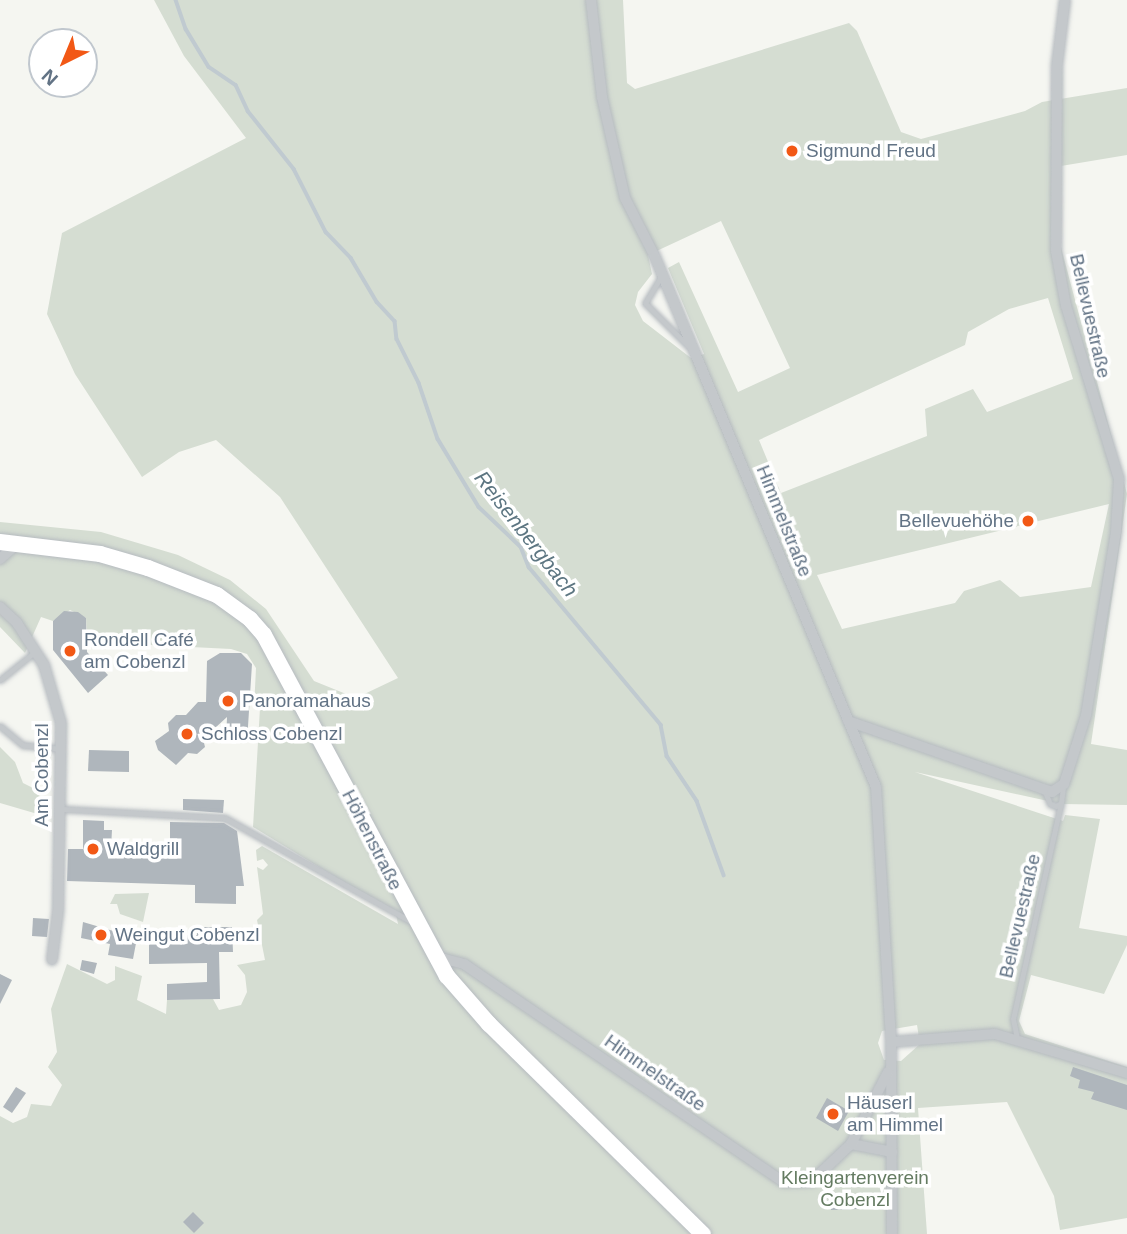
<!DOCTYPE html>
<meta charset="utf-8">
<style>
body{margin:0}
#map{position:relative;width:1127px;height:1234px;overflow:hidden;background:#f5f6f1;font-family:Helvetica,sans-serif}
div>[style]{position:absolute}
.green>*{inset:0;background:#d5ddd2}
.stream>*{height:3.5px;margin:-1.75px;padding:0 1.75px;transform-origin:1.75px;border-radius:1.75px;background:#c0cad0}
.building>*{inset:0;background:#afb6bc}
.roads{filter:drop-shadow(0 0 2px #b6bbc0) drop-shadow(0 0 2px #b6bbc0)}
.lane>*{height:5px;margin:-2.5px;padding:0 2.5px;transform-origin:2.5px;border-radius:2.5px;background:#c4c8cb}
.street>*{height:10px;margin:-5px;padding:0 5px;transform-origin:5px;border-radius:5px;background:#c4c8cb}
.secondary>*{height:16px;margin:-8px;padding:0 8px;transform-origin:8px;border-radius:8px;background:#fff}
.dots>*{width:19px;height:19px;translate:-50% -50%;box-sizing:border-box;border:4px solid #fff;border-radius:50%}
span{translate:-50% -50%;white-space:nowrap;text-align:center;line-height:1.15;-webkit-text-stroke:7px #fff;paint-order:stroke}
.poi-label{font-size:19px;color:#627385}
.left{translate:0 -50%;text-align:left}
.right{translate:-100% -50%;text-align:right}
.street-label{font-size:19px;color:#627385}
.park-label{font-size:19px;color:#647b61}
.water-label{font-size:21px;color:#5d7682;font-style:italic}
.north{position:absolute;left:28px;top:28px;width:70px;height:70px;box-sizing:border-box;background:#fff;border:2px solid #c0c7ce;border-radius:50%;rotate:223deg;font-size:19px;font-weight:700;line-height:28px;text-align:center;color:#627385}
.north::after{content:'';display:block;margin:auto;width:24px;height:32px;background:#f25815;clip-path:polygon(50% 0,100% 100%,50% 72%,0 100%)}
</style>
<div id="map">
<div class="green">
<i style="clip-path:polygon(evenodd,154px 0,623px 0,627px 83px,635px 89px,849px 23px,857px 31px,901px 132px,921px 139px,1025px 111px,1042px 102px,1127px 88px,1127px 155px,1061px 166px,1059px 240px,1127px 494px,1091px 744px,1127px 750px,1127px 805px,1062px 804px,915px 772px,1063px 821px,1065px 815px,1100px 819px,1079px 928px,1127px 936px,1127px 945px,1104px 994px,1031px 975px,1019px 1021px,1025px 1034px,1127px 1067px,1127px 1218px,1060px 1230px,1054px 1196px,1007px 1102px,918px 1108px,927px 1234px,0 1234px,0 1116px,13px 1123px,27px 1117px,31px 1104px,51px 1106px,62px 1085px,48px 1067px,57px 1052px,51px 1009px,67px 964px,107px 984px,115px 980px,115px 966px,142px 976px,137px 1000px,166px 1014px,167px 1000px,213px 999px,219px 1010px,241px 1005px,247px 992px,245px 975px,237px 965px,265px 960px,257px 920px,263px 914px,257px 867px,263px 870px,268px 865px,263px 859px,257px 861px,256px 850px,262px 846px,398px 924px,396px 914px,253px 827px,260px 708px,254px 708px,256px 668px,247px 654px,231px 649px,112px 643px,87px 634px,86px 618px,70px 610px,53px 621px,41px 617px,25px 653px,0 627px,0 522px,101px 532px,178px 555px,230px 580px,266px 609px,314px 681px,356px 698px,398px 678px,280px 497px,216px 440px,179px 452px,142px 477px,75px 374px,47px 314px,62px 233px,246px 138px,184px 56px,154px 0,721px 221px,790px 368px,738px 392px,679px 262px,668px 268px,704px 354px,691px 358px,643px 321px,635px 305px,638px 292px,652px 274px,648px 255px,721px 221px,154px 0,1048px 298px,1073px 379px,987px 412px,973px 389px,925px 409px,927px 436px,781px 493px,759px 440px,965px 345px,968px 332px,1009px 309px,1048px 298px,154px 0,1109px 504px,1091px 587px,1020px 597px,1000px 580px,964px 591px,955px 603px,842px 629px,817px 575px,1109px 504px,154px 0,917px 1025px,920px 1044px,901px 1061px,884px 1060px,878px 1043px,882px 1031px,917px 1025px)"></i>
<i style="clip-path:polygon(0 747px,15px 762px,23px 783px,39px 791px,41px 815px,0 803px)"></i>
<i style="clip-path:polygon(149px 893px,143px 922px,120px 914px,117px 904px,110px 904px,115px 894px)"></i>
</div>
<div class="stream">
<i style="left:176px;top:0;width:31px;rotate:71deg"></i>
<i style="left:186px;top:29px;width:44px;rotate:58.8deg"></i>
<i style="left:209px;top:67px;width:32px;rotate:34deg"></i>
<i style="left:236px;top:85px;width:29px;rotate:65deg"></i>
<i style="left:248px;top:111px;width:74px;rotate:51.6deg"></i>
<i style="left:294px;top:169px;width:71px;rotate:63.1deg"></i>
<i style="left:326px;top:232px;width:36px;rotate:46deg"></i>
<i style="left:351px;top:258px;width:51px;rotate:59.4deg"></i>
<i style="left:377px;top:302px;width:26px;rotate:47deg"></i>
<i style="left:395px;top:321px;width:18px;rotate:84deg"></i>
<i style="left:397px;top:339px;width:49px;rotate:63.4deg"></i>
<i style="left:419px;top:383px;width:59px;rotate:71.3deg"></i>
<i style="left:438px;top:439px;width:79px;rotate:58.9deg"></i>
<i style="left:479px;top:507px;width:58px;rotate:43.6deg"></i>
<i style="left:521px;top:547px;width:22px;rotate:68deg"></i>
<i style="left:529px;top:567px;width:206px;rotate:50.1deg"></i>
<i style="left:661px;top:725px;width:32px;rotate:79deg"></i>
<i style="left:667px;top:756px;width:54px;rotate:56.3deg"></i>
<i style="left:697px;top:801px;width:79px;rotate:70deg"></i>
</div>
<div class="building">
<i style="clip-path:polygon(64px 611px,78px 612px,86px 618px,87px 652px,108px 675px,88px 693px,53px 650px,53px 621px)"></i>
<i style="clip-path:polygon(220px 653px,241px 653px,252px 664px,247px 742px,226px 741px,227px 717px,203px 739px,205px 747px,197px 754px,188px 753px,176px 765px,158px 750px,155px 741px,169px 731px,168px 723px,176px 715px,186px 715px,198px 702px,206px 702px,207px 661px)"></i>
<i style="clip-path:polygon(89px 750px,129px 751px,129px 772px,88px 771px)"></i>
<i style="clip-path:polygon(183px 799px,224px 800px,223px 813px,183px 810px)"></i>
<i style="clip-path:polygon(83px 820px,104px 821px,104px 830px,112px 830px,111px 848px,170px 850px,170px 822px,224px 823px,237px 831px,244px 886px,236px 886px,236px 904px,195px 903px,195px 885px,67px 881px,68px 849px,83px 849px)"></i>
<i style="clip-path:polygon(33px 918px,49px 919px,47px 937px,32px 936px)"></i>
<i style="clip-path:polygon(83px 922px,137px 938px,133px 959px,108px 955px,110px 944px,81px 938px)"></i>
<i style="clip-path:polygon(197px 927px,232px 927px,233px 952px,219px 952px,220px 999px,167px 1000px,167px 984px,207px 982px,207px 963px,149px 964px,149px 935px,197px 935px)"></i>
<i style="clip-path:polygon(82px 960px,97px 963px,94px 974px,80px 970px)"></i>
<i style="clip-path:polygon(0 974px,12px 980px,0 1004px)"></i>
<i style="clip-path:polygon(1073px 1067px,1127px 1085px,1127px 1110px,1091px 1099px,1094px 1092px,1078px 1088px,1080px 1080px,1070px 1076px)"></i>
<i style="clip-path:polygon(16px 1087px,26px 1093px,12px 1113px,3px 1107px)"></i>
<i style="clip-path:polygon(827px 1098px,849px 1111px,838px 1131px,816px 1118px)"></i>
<i style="clip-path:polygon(830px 1198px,856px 1199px,857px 1209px,831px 1210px)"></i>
<i style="clip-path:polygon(193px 1212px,204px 1223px,194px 1233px,183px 1222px)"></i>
</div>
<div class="roads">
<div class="lane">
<i style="left:662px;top:275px;width:33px;rotate:121deg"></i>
<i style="left:645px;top:303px;width:62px;rotate:45deg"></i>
<i style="left:0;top:680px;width:46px;rotate:-38.9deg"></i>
<i style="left:0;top:726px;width:30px;rotate:40deg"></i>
<i style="left:23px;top:745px;width:39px;rotate:6deg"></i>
<i style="left:1045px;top:792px;width:13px;rotate:67deg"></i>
<i style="left:1050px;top:804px;width:6px;rotate:18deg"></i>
<i style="left:1056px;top:806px;width:6px;rotate:-31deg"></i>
<i style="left:1061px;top:803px;width:16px;rotate:-83deg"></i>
<i style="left:61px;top:809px;width:164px;rotate:3.1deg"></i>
<i style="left:225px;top:818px;width:220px;rotate:29.1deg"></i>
<i style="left:1017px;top:1038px;width:19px;rotate:-102deg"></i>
<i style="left:1013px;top:1019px;width:221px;rotate:-77.5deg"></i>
</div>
<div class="street">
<i style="left:591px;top:0;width:98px;rotate:83.5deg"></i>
<i style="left:602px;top:97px;width:104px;rotate:77.2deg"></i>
<i style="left:625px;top:198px;width:66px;rotate:63deg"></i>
<i style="left:655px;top:257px;width:574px;rotate:67.36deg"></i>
<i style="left:876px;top:787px;width:255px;rotate:86.6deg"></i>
<i style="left:891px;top:1042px;width:192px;rotate:89.7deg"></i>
<i style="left:0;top:559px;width:25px;rotate:-42deg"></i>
<i style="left:0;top:607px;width:23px;rotate:43deg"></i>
<i style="left:17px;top:623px;width:50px;rotate:57.3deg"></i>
<i style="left:44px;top:665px;width:60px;rotate:73.7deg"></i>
<i style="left:61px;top:723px;width:188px;rotate:90.9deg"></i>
<i style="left:58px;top:911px;width:49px;rotate:97deg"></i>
<i style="left:848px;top:721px;width:216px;rotate:19.2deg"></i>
<i style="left:1052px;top:792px;width:14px;rotate:-34deg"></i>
<i style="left:1064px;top:784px;width:72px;rotate:-72.3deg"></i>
<i style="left:1086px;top:715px;width:186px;rotate:-80.7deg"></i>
<i style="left:1116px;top:531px;width:52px;rotate:-86.7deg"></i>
<i style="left:1119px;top:479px;width:181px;rotate:-107deg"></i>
<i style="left:1066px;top:306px;width:56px;rotate:-100.3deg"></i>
<i style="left:1056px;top:251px;width:186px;rotate:-89.7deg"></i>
<i style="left:1057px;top:65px;width:65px;rotate:-83deg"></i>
<i style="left:434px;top:956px;width:31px;rotate:15deg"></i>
<i style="left:464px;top:964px;width:387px;rotate:34.3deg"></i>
<i style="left:784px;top:1182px;width:28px;rotate:-2deg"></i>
<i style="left:812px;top:1181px;width:54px;rotate:-43.5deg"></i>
<i style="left:851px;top:1144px;width:42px;rotate:11deg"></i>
<i style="left:891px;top:1042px;width:104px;rotate:-4.4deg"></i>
<i style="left:995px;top:1034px;width:138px;rotate:16.5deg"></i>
<i style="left:851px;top:1144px;width:81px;rotate:-62.8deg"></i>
</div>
<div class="secondary">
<i style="left:0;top:542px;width:101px;rotate:6.8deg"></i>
<i style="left:100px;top:554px;width:50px;rotate:16.3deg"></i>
<i style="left:148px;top:568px;width:74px;rotate:21.4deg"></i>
<i style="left:217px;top:595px;width:41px;rotate:36deg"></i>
<i style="left:250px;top:619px;width:21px;rotate:49deg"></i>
<i style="left:264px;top:635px;width:387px;rotate:61.8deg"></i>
<i style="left:447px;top:976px;width:64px;rotate:48.8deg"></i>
<i style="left:489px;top:1024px;width:300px;rotate:44.5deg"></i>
</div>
</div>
<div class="dots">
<i style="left:792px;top:151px;background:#f25815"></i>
<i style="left:1028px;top:521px;background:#f25815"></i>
<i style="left:70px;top:651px;background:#f25815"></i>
<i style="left:228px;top:701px;background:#f25815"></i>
<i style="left:187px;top:734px;background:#f25815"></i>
<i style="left:93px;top:849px;background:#f25815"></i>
<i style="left:101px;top:935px;background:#f25815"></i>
<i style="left:833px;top:1114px;background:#f25815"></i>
</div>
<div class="poi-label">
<span class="left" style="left:806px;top:151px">Sigmund Freud</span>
<span class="right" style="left:1014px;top:521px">Bellevuehöhe</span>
<span class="left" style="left:84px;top:651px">Rondell Café<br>am Cobenzl</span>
<span class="left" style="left:242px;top:701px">Panoramahaus</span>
<span class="left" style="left:201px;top:734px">Schloss Cobenzl</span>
<span class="left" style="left:107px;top:849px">Waldgrill</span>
<span class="left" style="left:115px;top:935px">Weingut Cobenzl</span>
<span class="left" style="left:847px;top:1114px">Häuserl<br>am Himmel</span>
</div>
<div class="street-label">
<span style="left:1090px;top:316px;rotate:77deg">Bellevuestraße</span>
<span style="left:784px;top:521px;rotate:68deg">Himmelstraße</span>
<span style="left:42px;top:775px;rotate:-90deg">Am Cobenzl</span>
<span style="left:372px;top:840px;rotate:63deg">Höhenstraße</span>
<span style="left:1020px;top:916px;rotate:-77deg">Bellevuestraße</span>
<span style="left:655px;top:1073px;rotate:35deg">Himmelstraße</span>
</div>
<div class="park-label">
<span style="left:855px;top:1189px">Kleingartenverein<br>Cobenzl</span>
</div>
<div class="water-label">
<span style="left:526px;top:534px;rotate:52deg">Reisenbergbach</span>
</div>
<div class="north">N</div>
</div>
